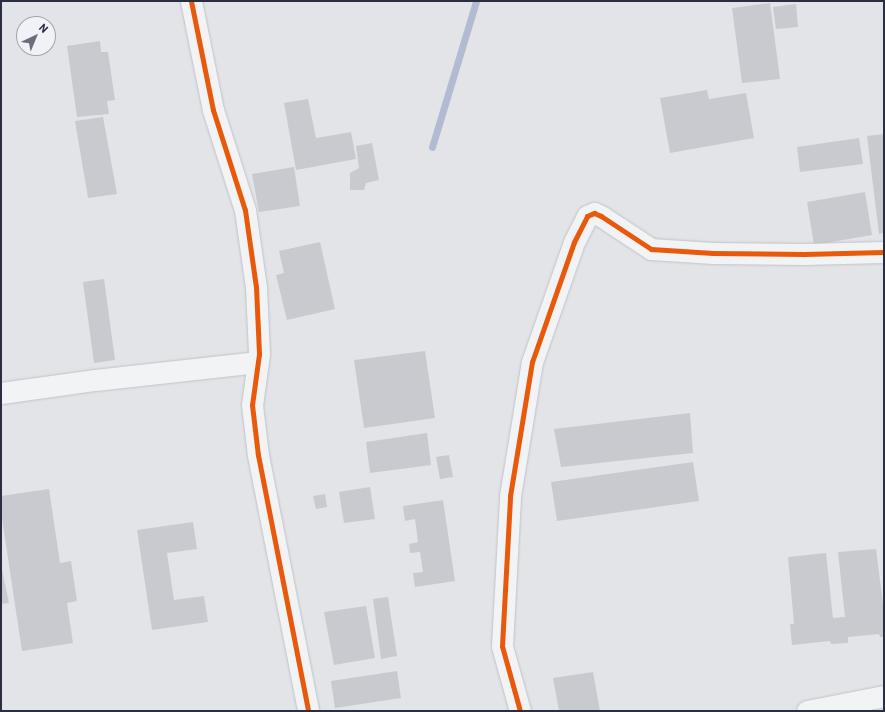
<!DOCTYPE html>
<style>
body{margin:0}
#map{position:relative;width:885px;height:712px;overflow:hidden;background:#e3e4e8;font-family:Barlow,sans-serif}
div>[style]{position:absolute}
.stream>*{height:7px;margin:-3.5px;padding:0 3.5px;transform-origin:3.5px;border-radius:3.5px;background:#b1bcd3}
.building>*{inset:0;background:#c9cacf}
.roads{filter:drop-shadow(0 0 1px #c1c2c6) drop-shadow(0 0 1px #c1c2c6)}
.minor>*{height:21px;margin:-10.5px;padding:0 10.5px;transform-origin:10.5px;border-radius:10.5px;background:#f2f3f5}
.cycleway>*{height:5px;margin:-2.5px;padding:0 2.5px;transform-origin:2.5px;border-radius:2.5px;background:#e8590c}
span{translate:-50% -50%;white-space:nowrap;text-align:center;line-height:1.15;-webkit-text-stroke:3px #f1f2f7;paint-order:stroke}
.frame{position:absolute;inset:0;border:2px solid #292e42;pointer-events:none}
.north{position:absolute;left:16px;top:16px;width:40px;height:40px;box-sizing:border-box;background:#f1f2f7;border:1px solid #a1a4af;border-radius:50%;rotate:44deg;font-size:11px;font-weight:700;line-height:16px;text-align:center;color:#292e42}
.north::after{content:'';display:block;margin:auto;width:14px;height:18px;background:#6a6e7c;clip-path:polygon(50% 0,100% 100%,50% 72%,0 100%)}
</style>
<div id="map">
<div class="stream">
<i style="left:432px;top:147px;width:152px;rotate:-73.2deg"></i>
</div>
<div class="building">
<i style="clip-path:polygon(770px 3px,780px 79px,742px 83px,732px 8px)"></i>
<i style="clip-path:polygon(796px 4px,798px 27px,776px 29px,773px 7px)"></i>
<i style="clip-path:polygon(100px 41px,101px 52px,108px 52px,115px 100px,107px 101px,109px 114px,77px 117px,67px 46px)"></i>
<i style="clip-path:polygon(707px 90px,709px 99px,746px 93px,754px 138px,670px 153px,660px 98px)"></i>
<i style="clip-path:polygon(308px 99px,316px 138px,351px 132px,356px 159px,296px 170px,284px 103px)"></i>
<i style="clip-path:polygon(103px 117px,117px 194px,88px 198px,75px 121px)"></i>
<i style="clip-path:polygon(884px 134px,884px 233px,879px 234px,867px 136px)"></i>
<i style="clip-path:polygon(859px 138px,863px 164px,800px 172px,797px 147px)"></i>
<i style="clip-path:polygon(372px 143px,379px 180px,366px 183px,364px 190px,350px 190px,350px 173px,359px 168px,356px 146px)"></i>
<i style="clip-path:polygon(294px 167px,300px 206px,259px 212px,252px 174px)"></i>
<i style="clip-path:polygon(865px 192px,872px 235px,814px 245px,807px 202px)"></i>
<i style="clip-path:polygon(320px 242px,335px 309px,287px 320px,276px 275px,284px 273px,279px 251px)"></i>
<i style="clip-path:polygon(104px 279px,115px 360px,94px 363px,83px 282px)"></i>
<i style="clip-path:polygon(425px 351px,435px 418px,364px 428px,354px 360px)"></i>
<i style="clip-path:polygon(690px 413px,693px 453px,561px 467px,554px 429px)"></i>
<i style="clip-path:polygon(427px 433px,431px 465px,370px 473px,366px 442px)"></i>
<i style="clip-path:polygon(449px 455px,453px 477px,440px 479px,436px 457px)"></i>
<i style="clip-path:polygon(693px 462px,699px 501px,557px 521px,551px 482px)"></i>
<i style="clip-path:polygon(370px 487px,375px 519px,344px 523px,339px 492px)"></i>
<i style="clip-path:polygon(49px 489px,60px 563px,71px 561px,77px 601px,67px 603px,73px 643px,22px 651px,1px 512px,1px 496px)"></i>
<i style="clip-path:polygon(325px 494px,327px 507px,316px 509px,313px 496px)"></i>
<i style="clip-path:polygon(443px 500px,455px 581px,415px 587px,413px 573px,423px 572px,420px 552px,410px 553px,409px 544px,418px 542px,415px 519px,405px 521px,403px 506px)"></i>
<i style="clip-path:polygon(193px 522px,197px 549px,167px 553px,174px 600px,204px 596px,208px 622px,152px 630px,137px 530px)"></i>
<i style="clip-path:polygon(876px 549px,884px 612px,884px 637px,880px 637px,879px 634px,848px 637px,848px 643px,831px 644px,830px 641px,792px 645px,790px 624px,794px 624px,788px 557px,826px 553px,833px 618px,845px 617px,838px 552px)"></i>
<i style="clip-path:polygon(1px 565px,9px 603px,1px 604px)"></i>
<i style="clip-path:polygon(388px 597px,397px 656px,381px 659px,373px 599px)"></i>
<i style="clip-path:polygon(366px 606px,375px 658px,334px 665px,324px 612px)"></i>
<i style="clip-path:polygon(397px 671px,401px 698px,335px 708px,331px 681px)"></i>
<i style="clip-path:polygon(593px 672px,600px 711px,559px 711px,553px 678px)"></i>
</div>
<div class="roads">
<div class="minor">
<i style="left:191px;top:1px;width:111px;rotate:78.6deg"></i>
<i style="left:213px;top:110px;width:105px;rotate:72.3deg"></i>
<i style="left:245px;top:210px;width:78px;rotate:81.9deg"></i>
<i style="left:256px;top:287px;width:67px;rotate:87.4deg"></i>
<i style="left:259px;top:354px;width:51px;rotate:97.8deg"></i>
<i style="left:252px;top:405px;width:50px;rotate:83.2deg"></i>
<i style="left:258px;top:455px;width:261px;rotate:78.9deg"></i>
<i style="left:1px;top:393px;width:95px;rotate:-7.9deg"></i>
<i style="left:95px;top:380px;width:164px;rotate:-6.3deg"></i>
<i style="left:520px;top:711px;width:67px;rotate:-105.5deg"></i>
<i style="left:502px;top:646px;width:150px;rotate:-86.9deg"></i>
<i style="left:510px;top:496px;width:136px;rotate:-80.7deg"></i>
<i style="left:532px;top:362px;width:127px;rotate:-70.7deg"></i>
<i style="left:574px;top:242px;width:29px;rotate:-63deg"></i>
<i style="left:587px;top:216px;width:8px;rotate:-23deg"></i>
<i style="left:594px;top:213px;width:8px;rotate:23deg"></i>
<i style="left:601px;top:216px;width:60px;rotate:33.4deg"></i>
<i style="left:651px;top:249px;width:62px;rotate:3.7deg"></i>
<i style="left:713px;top:253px;width:91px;rotate:0.6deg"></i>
<i style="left:804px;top:254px;width:80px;rotate:-1.4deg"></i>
<i style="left:807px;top:711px;width:78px;rotate:-11deg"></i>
</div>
</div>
<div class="cycleway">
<i style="left:191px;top:1px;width:111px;rotate:78.6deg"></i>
<i style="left:213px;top:110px;width:105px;rotate:72.3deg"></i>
<i style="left:245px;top:210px;width:78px;rotate:81.9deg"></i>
<i style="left:256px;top:287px;width:67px;rotate:87.4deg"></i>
<i style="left:259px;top:354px;width:51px;rotate:97.8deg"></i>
<i style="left:252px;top:405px;width:50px;rotate:83.2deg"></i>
<i style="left:258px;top:455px;width:261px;rotate:78.9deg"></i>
<i style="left:520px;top:711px;width:67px;rotate:-105.5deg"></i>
<i style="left:502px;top:646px;width:150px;rotate:-86.9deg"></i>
<i style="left:510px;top:496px;width:136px;rotate:-80.7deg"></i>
<i style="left:532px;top:362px;width:127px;rotate:-70.7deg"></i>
<i style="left:574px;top:242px;width:29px;rotate:-63deg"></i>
<i style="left:587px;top:216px;width:8px;rotate:-23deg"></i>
<i style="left:594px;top:213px;width:8px;rotate:23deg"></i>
<i style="left:601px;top:216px;width:60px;rotate:33.4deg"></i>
<i style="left:651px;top:249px;width:62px;rotate:3.7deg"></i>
<i style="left:713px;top:253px;width:91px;rotate:0.6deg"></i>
<i style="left:804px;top:254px;width:80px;rotate:-1.4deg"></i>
</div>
<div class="frame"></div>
<div class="north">N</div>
</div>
